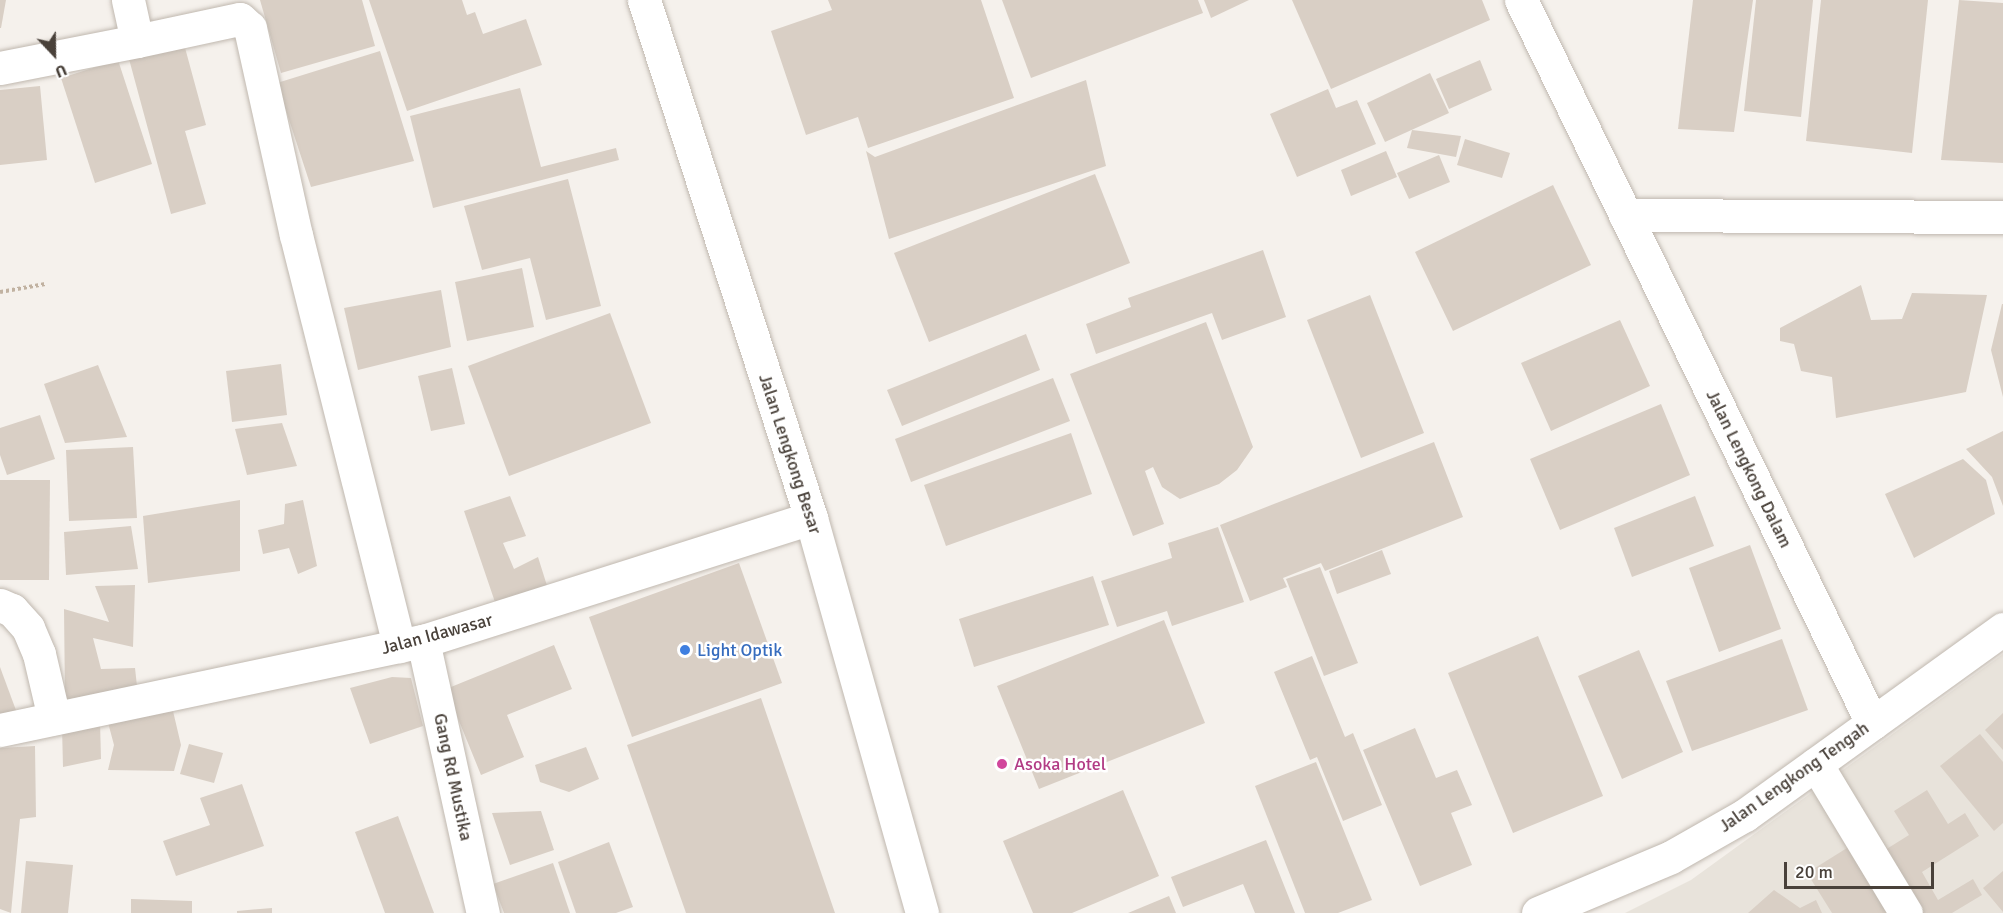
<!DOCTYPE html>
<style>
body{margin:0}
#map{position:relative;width:2003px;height:913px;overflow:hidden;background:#f5f1ec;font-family:Signika,sans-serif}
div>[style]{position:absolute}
.residential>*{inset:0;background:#e8e3db}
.building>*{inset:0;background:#d9cfc5}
.path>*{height:4px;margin-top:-2px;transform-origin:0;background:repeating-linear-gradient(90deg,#c1b2a1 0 3px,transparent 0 6px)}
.roads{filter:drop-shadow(0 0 2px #c0b8af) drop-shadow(0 0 2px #c0b8af)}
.minor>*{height:33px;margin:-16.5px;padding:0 16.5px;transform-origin:16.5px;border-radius:16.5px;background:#fff}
.dots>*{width:16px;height:16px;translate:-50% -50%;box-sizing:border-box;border:3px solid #fff;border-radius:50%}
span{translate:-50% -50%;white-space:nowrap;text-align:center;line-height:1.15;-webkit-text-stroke:5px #fff;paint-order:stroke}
.street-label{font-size:18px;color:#49413a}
.shop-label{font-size:18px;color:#366cbe}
.left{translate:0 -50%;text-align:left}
.hotel-label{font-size:18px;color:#b23c85}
.north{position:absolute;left:24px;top:24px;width:60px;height:60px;-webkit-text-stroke:4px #fff;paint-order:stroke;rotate:158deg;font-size:16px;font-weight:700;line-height:24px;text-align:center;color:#49413a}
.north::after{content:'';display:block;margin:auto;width:21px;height:27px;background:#49413a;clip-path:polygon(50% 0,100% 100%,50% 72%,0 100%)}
.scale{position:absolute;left:1784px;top:862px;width:150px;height:27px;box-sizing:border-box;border:3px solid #49413a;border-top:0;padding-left:8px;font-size:18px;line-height:21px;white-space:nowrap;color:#49413a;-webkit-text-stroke:4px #fff;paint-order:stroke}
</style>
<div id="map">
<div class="residential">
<i style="clip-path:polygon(2003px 654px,2003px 913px,1625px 913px,1691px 880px)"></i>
</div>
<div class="building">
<i style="clip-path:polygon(0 0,6px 0,1px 28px,0 28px)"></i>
<i style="clip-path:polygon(260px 0,362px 0,375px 46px,281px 73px)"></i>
<i style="clip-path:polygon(369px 0,462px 0,467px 15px,475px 12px,483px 34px,526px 19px,542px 65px,407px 111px)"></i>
<i style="clip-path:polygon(828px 0,981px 0,1014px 98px,868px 148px,858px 117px,806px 135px,771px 31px,832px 10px)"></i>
<i style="clip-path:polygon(1002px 0,1198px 0,1203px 13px,1031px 78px)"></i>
<i style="clip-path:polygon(1204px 0,1249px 0,1211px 18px)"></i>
<i style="clip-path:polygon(1292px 0,1482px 0,1490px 20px,1331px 89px)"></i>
<i style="clip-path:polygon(1693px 0,1753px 0,1734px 132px,1678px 129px)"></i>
<i style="clip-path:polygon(1756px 0,1813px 0,1801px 117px,1744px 111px)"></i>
<i style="clip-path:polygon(1821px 0,1928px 0,1912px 153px,1806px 141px)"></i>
<i style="clip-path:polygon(1959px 0,2003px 3px,2003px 163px,1941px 160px)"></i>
<i style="clip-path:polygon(184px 44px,206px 125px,185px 131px,206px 204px,171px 214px,129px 59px)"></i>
<i style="clip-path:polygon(380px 51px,414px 161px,311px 187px,277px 83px)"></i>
<i style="clip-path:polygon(118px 60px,152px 164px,95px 183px,61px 78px)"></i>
<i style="clip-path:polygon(1480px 60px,1492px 90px,1449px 109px,1436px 79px)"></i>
<i style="clip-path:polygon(1430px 73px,1449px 113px,1385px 142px,1367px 103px)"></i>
<i style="clip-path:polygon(1086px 80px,1106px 166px,889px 239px,866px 151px,875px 157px)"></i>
<i style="clip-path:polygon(40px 86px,47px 160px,0 165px,0 90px)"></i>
<i style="clip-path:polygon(520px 88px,541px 167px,616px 148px,619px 160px,433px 208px,410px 116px)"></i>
<i style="clip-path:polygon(1328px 89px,1336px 108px,1357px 100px,1376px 144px,1297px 177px,1270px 114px)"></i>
<i style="clip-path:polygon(1412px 130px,1461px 136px,1456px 157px,1407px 148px)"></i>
<i style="clip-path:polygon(1465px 139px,1510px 153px,1502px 178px,1457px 165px)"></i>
<i style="clip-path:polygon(1386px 151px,1397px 177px,1351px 196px,1341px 170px)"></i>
<i style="clip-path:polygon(1439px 155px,1450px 182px,1409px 199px,1397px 173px)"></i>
<i style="clip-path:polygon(1095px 174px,1130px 263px,929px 342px,894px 253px)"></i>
<i style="clip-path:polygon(568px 179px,601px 306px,546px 320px,530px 258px,482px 270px,464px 206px)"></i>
<i style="clip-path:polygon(1553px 185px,1591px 265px,1453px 331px,1415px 252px)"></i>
<i style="clip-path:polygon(1263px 250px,1286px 317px,1222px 340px,1212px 313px,1096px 354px,1086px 324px,1131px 307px,1128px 298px)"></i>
<i style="clip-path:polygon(522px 268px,534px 327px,467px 341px,455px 282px)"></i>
<i style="clip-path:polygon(1861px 285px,1871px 320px,1902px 319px,1912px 293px,1987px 295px,1966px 392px,1836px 418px,1832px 377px,1801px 371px,1794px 344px,1780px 341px,1780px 328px)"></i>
<i style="clip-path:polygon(441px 290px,451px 347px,358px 370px,344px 308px)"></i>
<i style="clip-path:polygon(1370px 295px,1424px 433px,1361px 458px,1307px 320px)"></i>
<i style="clip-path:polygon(2002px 304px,2003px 304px,2003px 397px,1991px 350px)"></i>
<i style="clip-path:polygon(610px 313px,651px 423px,509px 476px,468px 366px)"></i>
<i style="clip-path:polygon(1620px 320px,1650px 386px,1551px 431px,1521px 363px)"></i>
<i style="clip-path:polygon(1206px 322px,1253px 447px,1237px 470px,1219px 484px,1180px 499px,1162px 487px,1153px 467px,1145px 471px,1164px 524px,1133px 536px,1070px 374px)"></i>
<i style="clip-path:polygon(1026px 334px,1040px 370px,902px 426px,887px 390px)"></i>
<i style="clip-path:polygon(281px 364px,287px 415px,232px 422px,226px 371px)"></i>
<i style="clip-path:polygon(98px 365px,127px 437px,65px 443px,44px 384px)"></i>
<i style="clip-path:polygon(452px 368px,465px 424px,431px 431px,418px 376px)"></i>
<i style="clip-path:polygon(1053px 378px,1070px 421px,911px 482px,895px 439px)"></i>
<i style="clip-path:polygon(1661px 404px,1690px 475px,1560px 530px,1530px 459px)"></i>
<i style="clip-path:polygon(40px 415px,55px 459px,7px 475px,0 455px,0 428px)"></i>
<i style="clip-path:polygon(282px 423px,297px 466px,247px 475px,235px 429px)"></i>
<i style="clip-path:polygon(2003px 431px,2003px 506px,1992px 477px,1966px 449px)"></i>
<i style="clip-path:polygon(1071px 433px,1092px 494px,946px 546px,924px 485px)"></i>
<i style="clip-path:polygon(1434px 442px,1463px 517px,1325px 571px,1321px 563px,1283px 578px,1287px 587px,1250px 601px,1220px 525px)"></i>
<i style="clip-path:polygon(133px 447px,137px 518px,69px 521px,66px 450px)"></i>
<i style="clip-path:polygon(1963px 459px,1986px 480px,1995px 514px,1914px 558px,1885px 494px)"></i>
<i style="clip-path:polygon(0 480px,50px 480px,49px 580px,0 580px)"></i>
<i style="clip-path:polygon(510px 496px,526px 536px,503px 543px,514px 569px,538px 557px,549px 592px,497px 608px,464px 511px)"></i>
<i style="clip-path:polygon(1695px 496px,1714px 546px,1632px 577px,1614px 528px)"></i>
<i style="clip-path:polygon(240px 500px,240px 571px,148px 583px,143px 516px)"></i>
<i style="clip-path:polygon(303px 500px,317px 566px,298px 574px,289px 548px,263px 554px,258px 530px,284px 524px,285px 504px)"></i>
<i style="clip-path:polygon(131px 526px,138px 569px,66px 575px,64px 532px)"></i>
<i style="clip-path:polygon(1218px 527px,1244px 602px,1172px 626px,1167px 611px,1117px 627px,1101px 581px,1172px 558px,1168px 543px)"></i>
<i style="clip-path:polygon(1750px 545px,1781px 629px,1719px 652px,1689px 568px)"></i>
<i style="clip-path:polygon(1382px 550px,1391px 574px,1337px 594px,1329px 571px)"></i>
<i style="clip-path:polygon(739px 563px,782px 683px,632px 737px,589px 617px)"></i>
<i style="clip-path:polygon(1320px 567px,1358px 663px,1324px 676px,1286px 579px)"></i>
<i style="clip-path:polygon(1093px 576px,1109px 625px,974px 667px,959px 619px)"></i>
<i style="clip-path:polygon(135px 585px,133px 647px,93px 638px,101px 669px,135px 668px,137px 686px,65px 700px,64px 609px,109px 622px,95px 586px)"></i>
<i style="clip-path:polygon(1164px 620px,1205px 723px,1039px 789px,997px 686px)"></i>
<i style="clip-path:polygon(1538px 636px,1603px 796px,1513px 833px,1448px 673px)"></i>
<i style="clip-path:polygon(1782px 639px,1808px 710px,1692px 751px,1666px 681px)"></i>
<i style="clip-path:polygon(554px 645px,572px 689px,507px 715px,524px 757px,481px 775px,446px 689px)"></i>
<i style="clip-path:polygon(1639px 650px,1683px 752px,1622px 779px,1578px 676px)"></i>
<i style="clip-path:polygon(1312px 656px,1345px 737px,1353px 733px,1382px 805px,1343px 821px,1317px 757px,1310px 760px,1274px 672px)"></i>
<i style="clip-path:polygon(0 667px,17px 713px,0 719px)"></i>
<i style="clip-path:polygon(392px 677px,411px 678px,423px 726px,370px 744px,350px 688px)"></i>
<i style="clip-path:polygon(761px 698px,835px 913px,686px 913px,627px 745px)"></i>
<i style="clip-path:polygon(173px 711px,181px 745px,174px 771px,108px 770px,114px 745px,106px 715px)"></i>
<i style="clip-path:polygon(2003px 713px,2003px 750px,1985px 730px)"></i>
<i style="clip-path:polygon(100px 722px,101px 759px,63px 767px,62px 727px)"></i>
<i style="clip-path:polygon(1415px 728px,1436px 778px,1457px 770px,1472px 805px,1451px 813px,1472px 865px,1420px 886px,1363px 750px)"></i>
<i style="clip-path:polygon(1980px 734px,2003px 762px,2003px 823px,1994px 831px,1940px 766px)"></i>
<i style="clip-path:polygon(189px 744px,223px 753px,214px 783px,180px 774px)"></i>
<i style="clip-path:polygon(35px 746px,36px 817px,20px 819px,11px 913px,0 909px,0 748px)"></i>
<i style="clip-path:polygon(586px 747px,599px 779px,569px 792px,540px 782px,535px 765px)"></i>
<i style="clip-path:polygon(1316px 762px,1372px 900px,1338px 913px,1305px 913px,1255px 786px)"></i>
<i style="clip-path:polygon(242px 784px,264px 846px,176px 876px,163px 841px,210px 825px,200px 798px)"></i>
<i style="clip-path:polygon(1123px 790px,1159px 876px,1072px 913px,1033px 913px,1003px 841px)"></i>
<i style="clip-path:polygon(1927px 790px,1948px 824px,1965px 813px,1979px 836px,1922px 872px,1938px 900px,1973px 879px,1982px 895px,1952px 913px,1912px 913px,1877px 855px,1909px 835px,1894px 811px)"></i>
<i style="clip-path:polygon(541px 811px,554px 850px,510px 865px,492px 813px)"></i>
<i style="clip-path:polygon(398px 816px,434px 913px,385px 913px,355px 832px)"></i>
<i style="clip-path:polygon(1266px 840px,1295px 913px,1255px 913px,1243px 884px,1183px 907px,1171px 877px)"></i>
<i style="clip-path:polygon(609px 842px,633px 907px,616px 913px,576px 913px,558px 862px)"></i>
<i style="clip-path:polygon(1855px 843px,1892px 913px,1832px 913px,1807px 873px)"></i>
<i style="clip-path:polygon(26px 861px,73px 865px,68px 913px,21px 913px)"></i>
<i style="clip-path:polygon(553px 863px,570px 913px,504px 913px,493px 884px)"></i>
<i style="clip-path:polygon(2003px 871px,2003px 912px,1983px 888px)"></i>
<i style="clip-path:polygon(1774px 890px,1800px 908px,1816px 900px,1822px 913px,1748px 913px)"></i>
<i style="clip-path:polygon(1169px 896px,1176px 913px,1128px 913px)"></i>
<i style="clip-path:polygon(131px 899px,192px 901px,192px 913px,131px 913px)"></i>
<i style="clip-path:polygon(272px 908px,272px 913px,237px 913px,237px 911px)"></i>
</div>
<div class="path">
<i style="left:0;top:292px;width:46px;rotate:-10.1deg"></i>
</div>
<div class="roads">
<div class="minor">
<i style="left:644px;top:0;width:544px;rotate:72.13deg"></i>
<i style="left:811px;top:518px;width:410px;rotate:74.3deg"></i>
<i style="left:1521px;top:0;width:804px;rotate:64.1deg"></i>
<i style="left:137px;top:41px;width:105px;rotate:-12.1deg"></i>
<i style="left:240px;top:19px;width:13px;rotate:42deg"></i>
<i style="left:250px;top:28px;width:212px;rotate:77.5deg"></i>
<i style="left:296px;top:235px;width:424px;rotate:75.9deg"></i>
<i style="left:0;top:68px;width:140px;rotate:-11.1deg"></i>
<i style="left:137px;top:41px;width:42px;rotate:-102.4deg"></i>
<i style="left:1625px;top:215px;width:378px;rotate:0.3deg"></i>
<i style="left:0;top:605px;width:13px;rotate:23deg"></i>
<i style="left:12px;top:610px;width:24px;rotate:48deg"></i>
<i style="left:28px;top:628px;width:28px;rotate:67deg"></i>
<i style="left:39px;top:654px;width:66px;rotate:76.8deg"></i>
<i style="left:423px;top:641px;width:279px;rotate:77.6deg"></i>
<i style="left:0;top:730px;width:432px;rotate:-11.9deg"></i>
<i style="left:423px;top:641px;width:407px;rotate:-17.6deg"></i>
<i style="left:1816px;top:764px;width:174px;rotate:58.9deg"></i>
<i style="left:1538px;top:913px;width:144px;rotate:-22.8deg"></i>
<i style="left:1671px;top:857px;width:85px;rotate:-29.6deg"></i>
<i style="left:1745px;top:815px;width:318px;rotate:-35.8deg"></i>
</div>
</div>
<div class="dots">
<i style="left:685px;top:650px;background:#3f7fe0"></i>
<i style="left:1002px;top:764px;background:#d1479c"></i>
</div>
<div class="street-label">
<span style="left:790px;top:454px;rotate:72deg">Jalan Lengkong Besar</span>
<span style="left:1749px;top:469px;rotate:64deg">Jalan Lengkong Dalam</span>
<span style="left:437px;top:634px;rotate:-15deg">Jalan Idawasar</span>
<span style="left:453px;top:777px;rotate:78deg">Gang Rd Mustika</span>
<span style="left:1794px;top:777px;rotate:-35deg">Jalan Lengkong Tengah</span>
</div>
<div class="shop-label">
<span class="left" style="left:697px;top:650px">Light Optik</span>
</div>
<div class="hotel-label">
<span class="left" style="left:1014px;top:764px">Asoka Hotel</span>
</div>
<div class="north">U</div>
<div class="scale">20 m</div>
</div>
